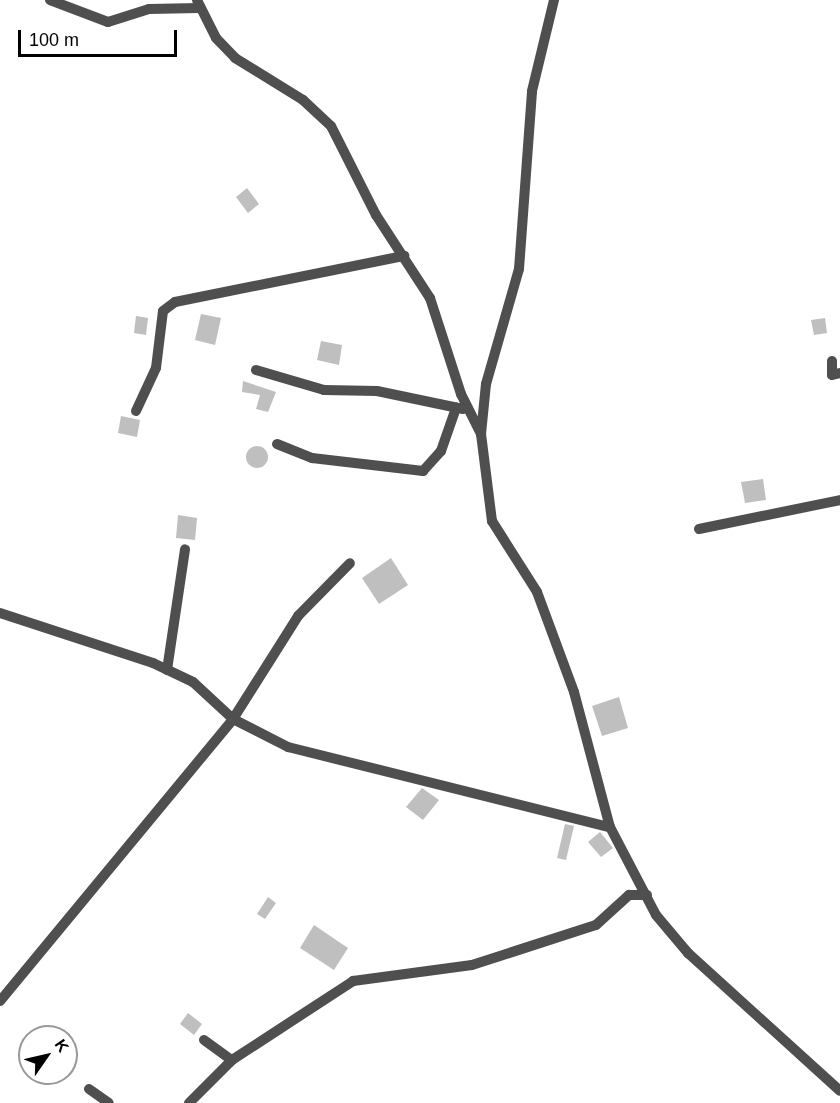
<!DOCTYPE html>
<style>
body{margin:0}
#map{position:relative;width:840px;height:1103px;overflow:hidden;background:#fff;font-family:Helvetica,sans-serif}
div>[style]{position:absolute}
.building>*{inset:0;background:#bfbfbf}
.round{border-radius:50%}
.minor>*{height:10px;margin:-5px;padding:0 5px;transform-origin:5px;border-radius:5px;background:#4f4f4f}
span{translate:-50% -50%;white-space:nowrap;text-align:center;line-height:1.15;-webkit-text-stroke:4.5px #fff;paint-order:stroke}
.north{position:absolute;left:18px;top:1025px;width:60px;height:60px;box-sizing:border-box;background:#fff;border:2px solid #999;border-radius:50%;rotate:56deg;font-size:16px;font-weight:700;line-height:24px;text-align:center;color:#000}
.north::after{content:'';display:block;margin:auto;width:21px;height:27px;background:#000;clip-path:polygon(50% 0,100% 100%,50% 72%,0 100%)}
.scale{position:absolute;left:18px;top:30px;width:159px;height:27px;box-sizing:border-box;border:3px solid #000;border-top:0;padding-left:8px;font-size:18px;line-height:21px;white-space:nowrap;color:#000;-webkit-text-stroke:4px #fff;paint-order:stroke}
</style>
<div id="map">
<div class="building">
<i style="clip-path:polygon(247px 188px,259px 204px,248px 213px,236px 197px)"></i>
<i style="clip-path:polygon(201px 314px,221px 318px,215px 345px,195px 340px)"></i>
<i style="clip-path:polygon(136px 316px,148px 318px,146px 335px,134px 333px)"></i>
<i style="clip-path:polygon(825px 318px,827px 333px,814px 335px,811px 320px)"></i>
<i style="clip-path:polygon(321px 341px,342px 345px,339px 365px,317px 360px)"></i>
<i style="clip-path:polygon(243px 381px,276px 392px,268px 412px,256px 409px,260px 395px,242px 392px)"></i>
<i style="clip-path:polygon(121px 416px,140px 420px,137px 437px,118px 433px)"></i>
<i class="round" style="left:246px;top:446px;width:22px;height:22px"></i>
<i style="clip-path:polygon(763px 479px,766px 500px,745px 503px,741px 482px)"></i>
<i style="clip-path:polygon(178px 515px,197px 518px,195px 540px,176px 538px)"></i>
<i style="clip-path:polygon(391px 558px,408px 585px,379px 604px,362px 578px)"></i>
<i style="clip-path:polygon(619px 697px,628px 728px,602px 736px,592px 706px)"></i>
<i style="clip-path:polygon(422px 788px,439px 800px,423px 820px,406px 807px)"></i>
<i style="clip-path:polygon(565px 824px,574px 826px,566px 860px,557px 858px)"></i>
<i style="clip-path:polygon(600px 832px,613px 848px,601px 857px,588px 842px)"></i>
<i style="clip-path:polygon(268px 897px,276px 903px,265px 919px,257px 914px)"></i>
<i style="clip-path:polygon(314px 925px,348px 948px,334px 970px,300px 948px)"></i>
<i style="clip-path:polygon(188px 1013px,202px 1024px,194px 1035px,180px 1024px)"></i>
</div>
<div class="minor">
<i style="left:50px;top:0;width:62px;rotate:20.8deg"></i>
<i style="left:108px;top:22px;width:43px;rotate:-17.6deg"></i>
<i style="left:149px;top:9px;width:50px;rotate:-1.1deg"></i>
<i style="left:197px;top:0;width:42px;rotate:63.4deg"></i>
<i style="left:216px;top:38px;width:28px;rotate:46deg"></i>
<i style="left:235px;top:58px;width:80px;rotate:31.7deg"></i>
<i style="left:303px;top:100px;width:38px;rotate:43deg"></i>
<i style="left:331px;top:126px;width:100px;rotate:63.2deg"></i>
<i style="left:376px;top:215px;width:99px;rotate:57deg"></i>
<i style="left:430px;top:298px;width:101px;rotate:72.1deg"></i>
<i style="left:461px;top:394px;width:45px;rotate:63.4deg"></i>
<i style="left:481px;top:434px;width:88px;rotate:82.8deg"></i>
<i style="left:492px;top:521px;width:84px;rotate:57.6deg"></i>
<i style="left:537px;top:592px;width:107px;rotate:69.7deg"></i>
<i style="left:574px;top:692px;width:140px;rotate:75.1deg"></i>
<i style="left:610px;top:827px;width:99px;rotate:62.4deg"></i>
<i style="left:656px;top:915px;width:50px;rotate:49.9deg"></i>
<i style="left:688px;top:953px;width:205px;rotate:42.2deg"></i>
<i style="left:832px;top:361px;width:14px;rotate:90deg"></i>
<i style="left:832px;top:375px;width:8px;rotate:-14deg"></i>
<i style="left:256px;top:370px;width:71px;rotate:16.4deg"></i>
<i style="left:324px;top:390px;width:53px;rotate:1.1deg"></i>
<i style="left:377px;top:391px;width:88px;rotate:11.8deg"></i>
<i style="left:136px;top:411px;width:47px;rotate:-65.1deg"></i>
<i style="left:156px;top:368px;width:57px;rotate:-83deg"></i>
<i style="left:163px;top:311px;width:15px;rotate:-37deg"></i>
<i style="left:175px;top:302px;width:234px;rotate:-11.4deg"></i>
<i style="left:481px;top:434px;width:50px;rotate:-84.3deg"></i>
<i style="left:486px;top:384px;width:120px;rotate:-74deg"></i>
<i style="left:519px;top:269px;width:178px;rotate:-85.8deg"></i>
<i style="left:532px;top:91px;width:94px;rotate:-76.4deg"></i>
<i style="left:277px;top:444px;width:38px;rotate:22deg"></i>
<i style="left:312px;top:458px;width:112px;rotate:6.7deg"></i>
<i style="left:423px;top:471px;width:27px;rotate:-48deg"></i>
<i style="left:441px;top:451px;width:46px;rotate:-70.8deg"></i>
<i style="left:699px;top:529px;width:144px;rotate:-11.6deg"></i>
<i style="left:0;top:613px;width:161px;rotate:18.1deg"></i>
<i style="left:153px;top:663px;width:44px;rotate:25.4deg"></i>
<i style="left:193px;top:682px;width:54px;rotate:42.8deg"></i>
<i style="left:233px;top:719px;width:62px;rotate:27deg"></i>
<i style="left:288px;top:747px;width:332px;rotate:14deg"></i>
<i style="left:167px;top:670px;width:122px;rotate:-81.5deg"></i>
<i style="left:0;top:1001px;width:366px;rotate:-50.4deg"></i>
<i style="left:233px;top:719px;width:122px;rotate:-57.7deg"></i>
<i style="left:298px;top:616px;width:74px;rotate:-45.5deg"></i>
<i style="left:204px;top:1040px;width:34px;rotate:36deg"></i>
<i style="left:89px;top:1089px;width:24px;rotate:35deg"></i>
<i style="left:189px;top:1103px;width:61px;rotate:-45deg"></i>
<i style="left:232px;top:1060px;width:145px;rotate:-33.1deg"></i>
<i style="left:353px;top:981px;width:120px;rotate:-7.7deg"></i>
<i style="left:472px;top:965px;width:130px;rotate:-17.9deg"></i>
<i style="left:596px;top:925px;width:45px;rotate:-42.3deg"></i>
<i style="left:629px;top:895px;width:18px"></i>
</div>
<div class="north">K</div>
<div class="scale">100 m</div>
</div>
